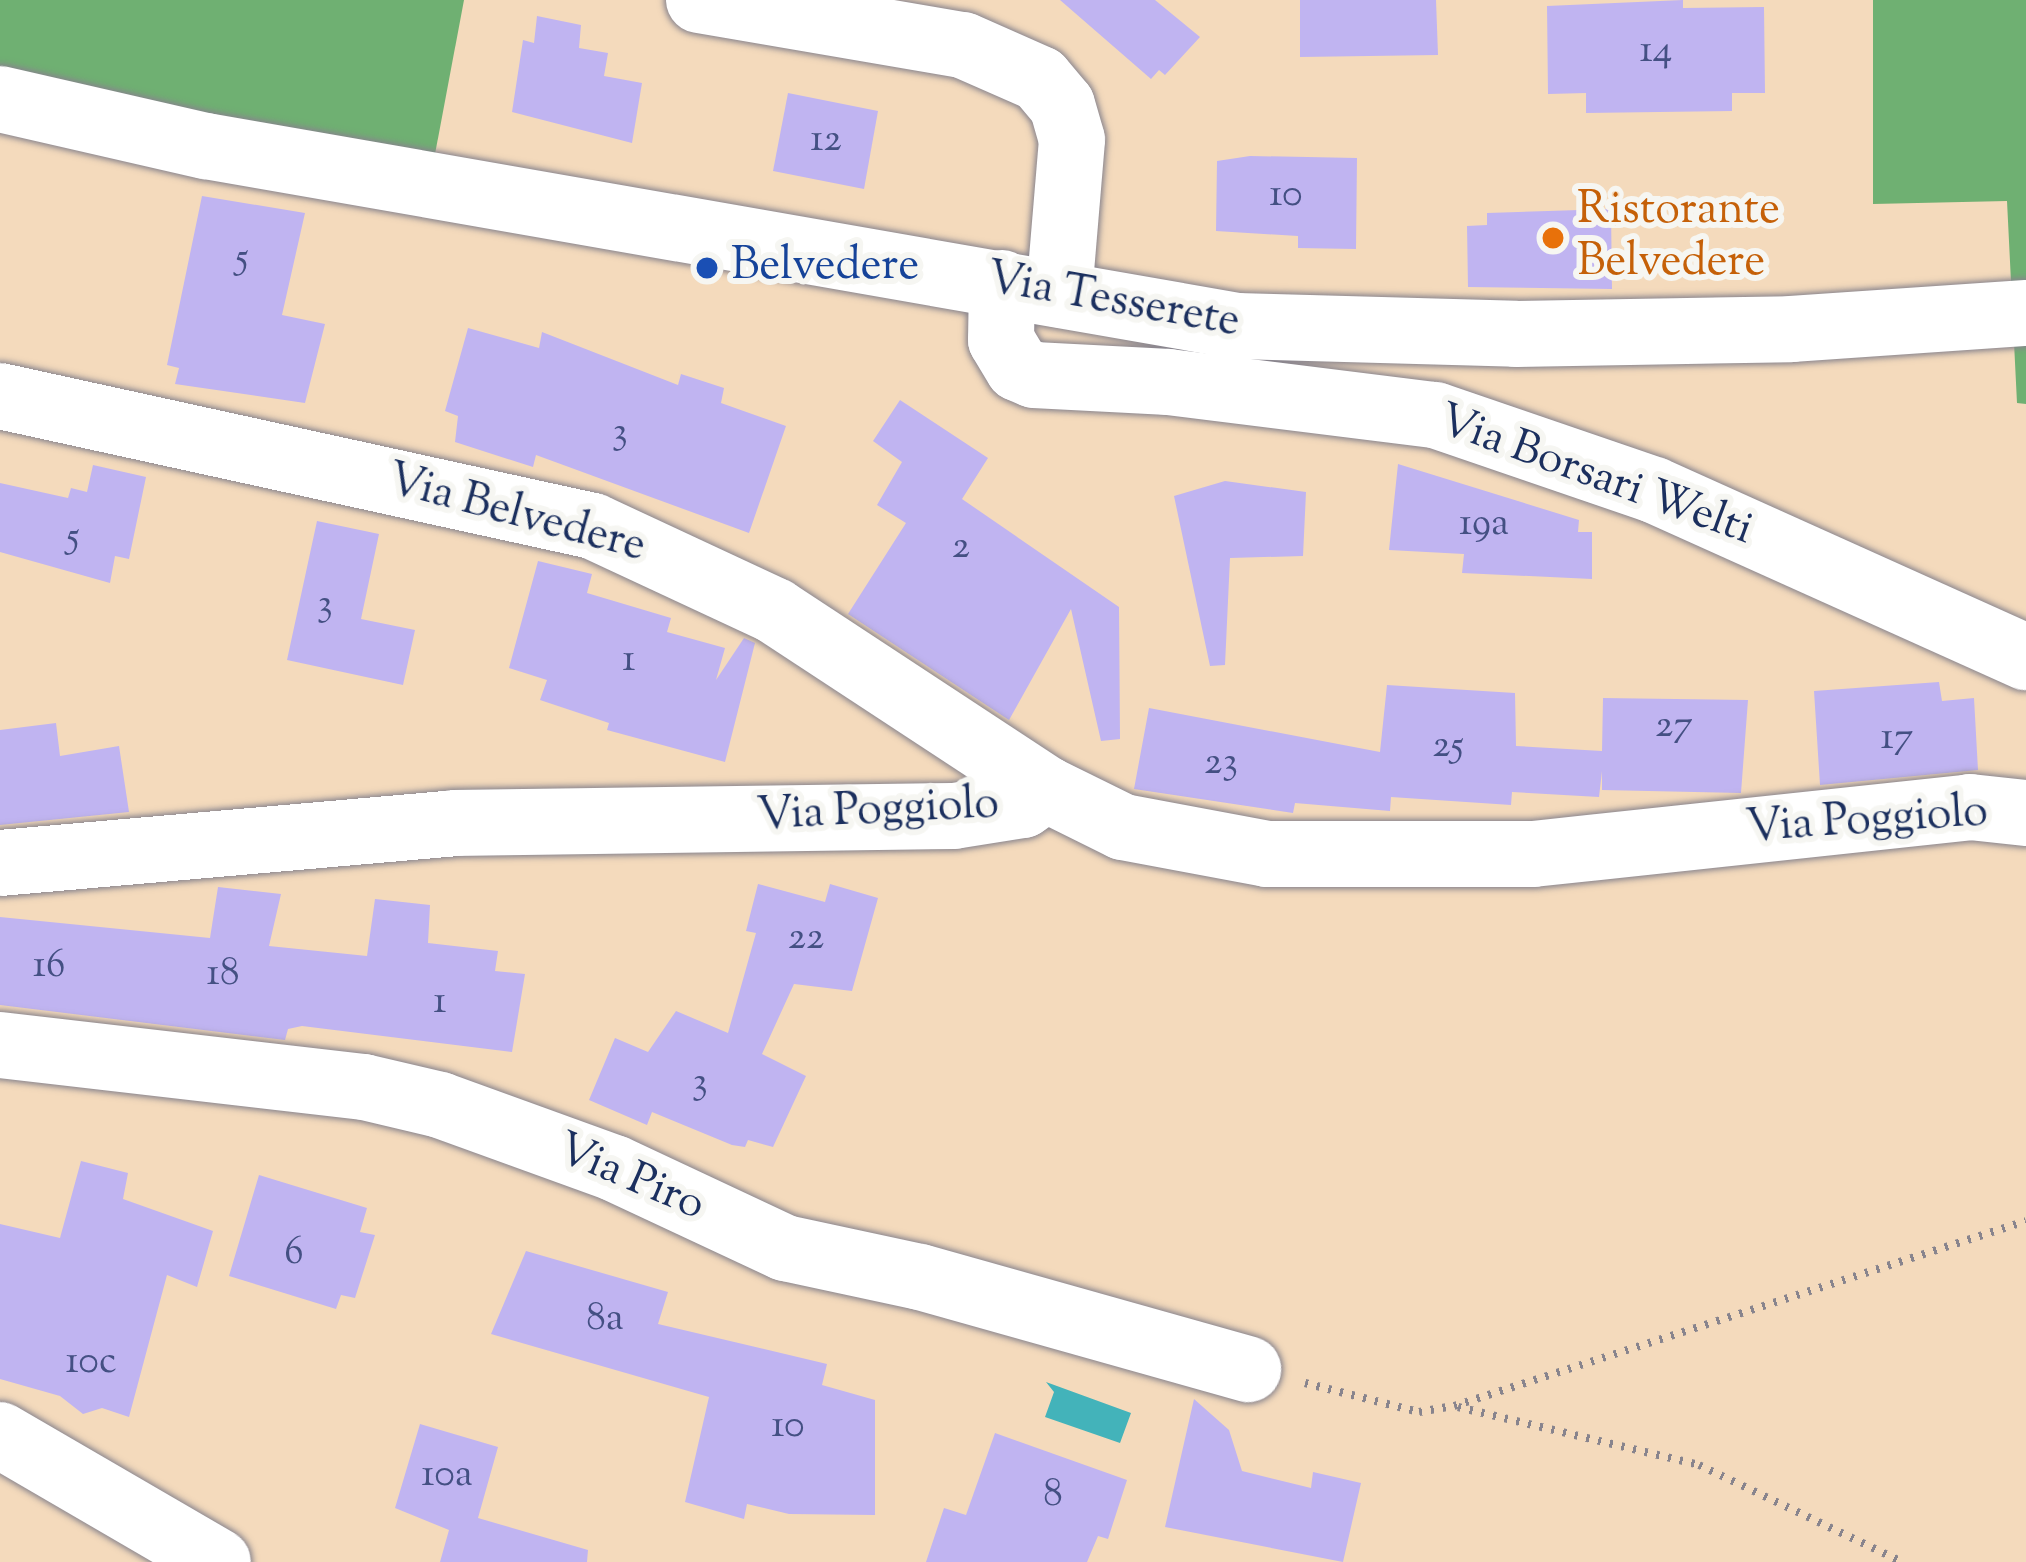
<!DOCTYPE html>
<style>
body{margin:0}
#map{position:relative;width:2026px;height:1562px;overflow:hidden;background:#f4dabc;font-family:"Sorts Mill Goudy",serif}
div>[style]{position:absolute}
.forest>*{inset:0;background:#6fb072}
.water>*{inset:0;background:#43b3ba}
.building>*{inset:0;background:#c0b4f1}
.path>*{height:8px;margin-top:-4px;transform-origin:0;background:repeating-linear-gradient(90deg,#88848d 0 3px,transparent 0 12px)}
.roads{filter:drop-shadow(0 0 3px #88848d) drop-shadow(0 0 3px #88848d)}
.minor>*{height:66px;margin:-33px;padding:0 33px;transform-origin:33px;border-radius:33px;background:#fff}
.dots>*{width:33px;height:33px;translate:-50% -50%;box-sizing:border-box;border:6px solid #f6f6f2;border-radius:50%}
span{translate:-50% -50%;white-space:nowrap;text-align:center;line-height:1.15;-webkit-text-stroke:12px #f6f6f2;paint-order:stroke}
.number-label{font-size:39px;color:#445083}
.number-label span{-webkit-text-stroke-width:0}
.food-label{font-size:45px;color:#c56008}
.left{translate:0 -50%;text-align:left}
.transit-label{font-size:45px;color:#164399}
.street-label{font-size:45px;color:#1b2f5e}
</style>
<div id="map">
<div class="forest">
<i style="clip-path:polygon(0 0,464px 0,429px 186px,0 99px)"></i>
<i style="clip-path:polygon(1873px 0,2026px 0,2026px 404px,2017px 403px,2007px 201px,1873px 204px)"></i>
</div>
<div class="water">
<i style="clip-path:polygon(1046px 1382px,1131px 1413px,1120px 1443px,1045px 1417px,1054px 1392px)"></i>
</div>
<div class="building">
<i style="clip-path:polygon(1060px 0,1155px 0,1200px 37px,1165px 75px,1159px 70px,1151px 79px)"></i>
<i style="clip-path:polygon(1300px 0,1436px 0,1438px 55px,1300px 57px)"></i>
<i style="clip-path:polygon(1683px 0,1683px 8px,1764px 7px,1765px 93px,1732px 93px,1732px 111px,1586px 113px,1586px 93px,1548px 94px,1547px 6px)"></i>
<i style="clip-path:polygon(537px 16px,581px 25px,579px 48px,608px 53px,604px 76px,642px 83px,632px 143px,512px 112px,523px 40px,534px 43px)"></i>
<i style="clip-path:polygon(788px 93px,878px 111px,864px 189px,773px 171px)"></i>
<i style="clip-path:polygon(1250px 156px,1357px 158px,1356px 249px,1298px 248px,1298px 236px,1216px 231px,1217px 161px)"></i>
<i style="clip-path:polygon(202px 196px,305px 213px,282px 315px,325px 324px,305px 403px,175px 384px,179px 368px,167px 365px)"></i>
<i style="clip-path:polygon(1611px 209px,1612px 289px,1468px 287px,1467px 226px,1487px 225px,1487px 213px)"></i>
<i style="clip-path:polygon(468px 328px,539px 348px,542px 332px,678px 385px,681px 374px,724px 388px,721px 403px,786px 426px,749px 533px,536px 455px,533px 467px,455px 442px,458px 416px,445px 411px)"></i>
<i style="clip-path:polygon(900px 400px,988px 458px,962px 499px,1119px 607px,1120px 739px,1101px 741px,1071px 609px,1009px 720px,848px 614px,906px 523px,877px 505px,902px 462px,873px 441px)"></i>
<i style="clip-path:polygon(1398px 464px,1579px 520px,1578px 532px,1592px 532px,1592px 579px,1462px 573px,1464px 554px,1389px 550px)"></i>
<i style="clip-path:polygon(93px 465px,146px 477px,129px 559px,115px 556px,110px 583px,0 552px,0 483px,68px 498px,71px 488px,87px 492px)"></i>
<i style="clip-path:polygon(1225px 481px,1306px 492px,1303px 556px,1230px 558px,1225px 665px,1210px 666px,1174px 496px)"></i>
<i style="clip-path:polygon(317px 521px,379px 534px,361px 619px,415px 630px,403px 685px,287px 660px)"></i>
<i style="clip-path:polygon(538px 561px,592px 574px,587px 593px,671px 618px,667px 632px,725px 648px,716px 680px,744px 638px,755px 643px,725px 762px,607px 730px,609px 723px,540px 700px,547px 680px,509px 668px)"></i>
<i style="clip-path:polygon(1939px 682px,1942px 701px,1974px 698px,1978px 770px,1820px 785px,1814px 691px)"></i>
<i style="clip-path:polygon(1387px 685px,1515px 693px,1516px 746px,1602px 751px,1603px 698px,1748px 700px,1741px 793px,1602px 790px,1602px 771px,1599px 797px,1512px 792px,1511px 805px,1391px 797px,1390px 811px,1295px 803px,1293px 813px,1134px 789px,1149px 708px,1380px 752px)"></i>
<i style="clip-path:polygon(56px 723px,60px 756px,119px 746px,129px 812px,0 825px,0 730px)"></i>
<i style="clip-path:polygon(758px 884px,825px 902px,830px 884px,878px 898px,852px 991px,794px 984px,762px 1054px,806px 1076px,773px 1147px,748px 1140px,745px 1147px,732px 1145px,652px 1112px,647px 1125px,589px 1100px,615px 1038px,648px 1052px,676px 1011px,728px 1033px,756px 933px,746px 931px)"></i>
<i style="clip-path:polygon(218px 887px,281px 894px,269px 946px,367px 956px,375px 899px,430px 905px,428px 943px,498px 951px,495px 971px,525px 974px,512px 1052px,302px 1026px,288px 1029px,285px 1040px,0 1005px,0 917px,210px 938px)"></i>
<i style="clip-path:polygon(81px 1161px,128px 1173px,123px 1199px,213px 1231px,197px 1287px,167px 1275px,129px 1417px,102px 1408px,83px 1414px,60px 1396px,0 1379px,0 1224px,60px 1238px)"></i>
<i style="clip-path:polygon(259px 1175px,367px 1208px,360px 1232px,375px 1235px,355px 1298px,341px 1295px,336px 1309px,229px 1276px)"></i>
<i style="clip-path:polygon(526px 1251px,668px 1292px,658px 1324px,827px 1364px,822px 1385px,875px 1400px,875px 1515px,789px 1514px,747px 1504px,744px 1519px,685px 1502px,709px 1397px,491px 1334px)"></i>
<i style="clip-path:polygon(1194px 1399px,1229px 1430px,1242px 1471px,1311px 1488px,1313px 1472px,1361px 1483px,1343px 1562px,1165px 1527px)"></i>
<i style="clip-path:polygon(420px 1424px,498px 1447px,478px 1518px,588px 1550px,587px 1562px,440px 1562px,449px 1530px,395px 1508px)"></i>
<i style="clip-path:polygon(995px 1433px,1127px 1480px,1108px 1539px,1098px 1536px,1087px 1562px,926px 1562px,944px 1508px,966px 1515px)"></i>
</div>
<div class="path">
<i style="left:1305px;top:1383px;width:118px;rotate:14.3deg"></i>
<i style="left:1419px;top:1412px;width:36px;rotate:-10deg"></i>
<i style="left:1454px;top:1406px;width:601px;rotate:-17.92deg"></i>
<i style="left:1458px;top:1407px;width:248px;rotate:13.5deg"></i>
<i style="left:1699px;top:1465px;width:225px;rotate:25.5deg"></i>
</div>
<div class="roads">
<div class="minor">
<i style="left:699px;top:0;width:268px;rotate:9.7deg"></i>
<i style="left:963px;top:45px;width:84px;rotate:23.8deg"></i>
<i style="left:1040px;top:79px;width:34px;rotate:50deg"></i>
<i style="left:1062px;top:105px;width:36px;rotate:74deg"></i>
<i style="left:1072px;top:140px;width:155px;rotate:94.8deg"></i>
<i style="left:0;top:99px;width:211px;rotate:12.9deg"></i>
<i style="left:206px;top:146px;width:1047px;rotate:9.9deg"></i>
<i style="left:1237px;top:326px;width:279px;rotate:1.6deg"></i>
<i style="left:1516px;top:334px;width:275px;rotate:-1deg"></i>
<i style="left:1791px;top:329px;width:236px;rotate:-3.9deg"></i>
<i style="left:1002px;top:283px;width:57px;rotate:91deg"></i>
<i style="left:1001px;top:340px;width:33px;rotate:59deg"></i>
<i style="left:1018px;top:368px;width:17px;rotate:24deg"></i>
<i style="left:1034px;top:375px;width:135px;rotate:3deg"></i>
<i style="left:1169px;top:382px;width:268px;rotate:7.1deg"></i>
<i style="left:1435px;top:415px;width:231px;rotate:18.9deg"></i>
<i style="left:1654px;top:490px;width:408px;rotate:24.2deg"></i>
<i style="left:0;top:396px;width:607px;rotate:12.37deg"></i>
<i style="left:593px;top:526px;width:201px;rotate:25deg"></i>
<i style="left:775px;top:611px;width:324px;rotate:33.3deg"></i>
<i style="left:0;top:863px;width:455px;rotate:-5deg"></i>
<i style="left:453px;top:823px;width:501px;rotate:-0.8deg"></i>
<i style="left:954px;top:816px;width:70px;rotate:-9.1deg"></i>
<i style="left:1023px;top:805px;width:28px;rotate:-35deg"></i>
<i style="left:1046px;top:789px;width:86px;rotate:26.3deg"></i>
<i style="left:1123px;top:827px;width:147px;rotate:10.6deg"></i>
<i style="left:1267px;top:854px;width:266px"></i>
<i style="left:1533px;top:854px;width:440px;rotate:-6.1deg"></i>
<i style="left:1970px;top:807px;width:56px;rotate:6.1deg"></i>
<i style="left:0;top:1045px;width:366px;rotate:6.6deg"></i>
<i style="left:364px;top:1087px;width:78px;rotate:13.3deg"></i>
<i style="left:440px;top:1105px;width:185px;rotate:19.9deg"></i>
<i style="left:614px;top:1168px;width:189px;rotate:25.1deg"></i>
<i style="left:785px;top:1248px;width:138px;rotate:12.1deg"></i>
<i style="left:920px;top:1277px;width:341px;rotate:15.7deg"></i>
<i style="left:0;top:1435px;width:252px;rotate:30.2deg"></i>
</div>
</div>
<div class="dots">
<i style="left:1553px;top:238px;background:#e8710a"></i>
<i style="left:707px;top:268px;background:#1a4fb4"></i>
</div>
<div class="number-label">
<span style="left:1656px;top:52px">14</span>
<span style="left:826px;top:141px">12</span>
<span style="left:1286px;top:196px">10</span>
<span style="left:242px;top:259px">5</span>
<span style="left:620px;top:434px">3</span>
<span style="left:1484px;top:525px">19a</span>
<span style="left:73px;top:538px">5</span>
<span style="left:961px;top:548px">2</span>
<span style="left:325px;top:606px">3</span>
<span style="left:629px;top:661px">1</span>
<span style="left:1674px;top:727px">27</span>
<span style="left:1897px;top:739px">17</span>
<span style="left:1448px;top:747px">25</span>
<span style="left:1221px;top:764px">23</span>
<span style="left:806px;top:939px">22</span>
<span style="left:49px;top:967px">16</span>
<span style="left:223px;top:975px">18</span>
<span style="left:440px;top:1003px">1</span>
<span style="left:700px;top:1084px">3</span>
<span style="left:294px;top:1254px">6</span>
<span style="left:605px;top:1320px">8a</span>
<span style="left:91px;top:1363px">10c</span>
<span style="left:788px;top:1427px">10</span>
<span style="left:447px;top:1476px">10a</span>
<span style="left:1053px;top:1496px">8</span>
</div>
<div class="food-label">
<span class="left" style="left:1577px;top:238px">Ristorante<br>Belvedere</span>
</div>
<div class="transit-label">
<span class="left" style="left:731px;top:268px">Belvedere</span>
</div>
<div class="street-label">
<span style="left:1113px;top:302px;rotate:10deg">Via Tesserete</span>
<span style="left:1595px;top:477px;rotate:20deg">Via Borsari Welti</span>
<span style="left:516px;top:515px;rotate:15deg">Via Belvedere</span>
<span style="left:878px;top:812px;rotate:-3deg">Via Poggiolo</span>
<span style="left:1867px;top:822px;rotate:-4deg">Via Poggiolo</span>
<span style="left:630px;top:1179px;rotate:23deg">Via Piro</span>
</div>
</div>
